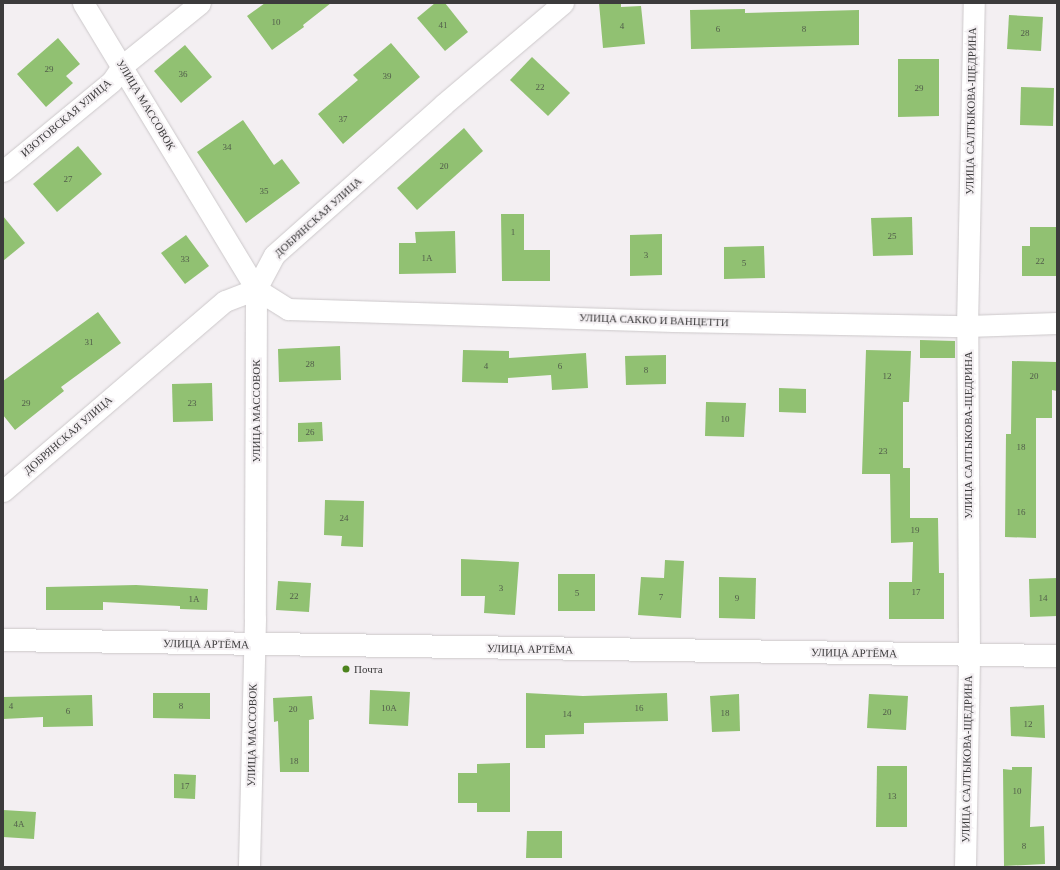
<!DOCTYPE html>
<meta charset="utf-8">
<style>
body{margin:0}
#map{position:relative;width:1060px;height:870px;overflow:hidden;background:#f3eff2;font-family:Georgia,serif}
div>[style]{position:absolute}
.building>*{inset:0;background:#91c172}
.roads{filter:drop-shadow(0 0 1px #ccc8ca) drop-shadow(0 0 1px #ccc8ca)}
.minor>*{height:21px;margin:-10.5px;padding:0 10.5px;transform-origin:10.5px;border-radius:10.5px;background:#fff}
.tertiary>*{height:22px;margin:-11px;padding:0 11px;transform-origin:11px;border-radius:11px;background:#fff}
.dots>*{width:11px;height:11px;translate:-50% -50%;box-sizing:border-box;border:2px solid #f3eff2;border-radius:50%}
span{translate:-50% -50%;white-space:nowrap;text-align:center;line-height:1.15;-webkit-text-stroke:4px #f3eff2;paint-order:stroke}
.number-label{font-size:9px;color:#515c4a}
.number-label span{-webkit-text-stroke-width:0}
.street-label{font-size:11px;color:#3c3b3c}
.poi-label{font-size:11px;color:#3c3b3c}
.left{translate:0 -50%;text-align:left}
.frame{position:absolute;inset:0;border:4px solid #3c3b3c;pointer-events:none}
</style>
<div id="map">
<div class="building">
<i style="clip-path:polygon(265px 3px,331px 3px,303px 25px,304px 27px,272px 50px,247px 16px)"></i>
<i style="clip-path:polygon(435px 3px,445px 3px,468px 32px,445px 51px,417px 18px)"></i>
<i style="clip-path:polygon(599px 3px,621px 3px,621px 7px,641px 6px,645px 44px,603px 48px)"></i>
<i style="clip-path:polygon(745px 9px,745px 13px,859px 10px,859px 45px,691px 49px,690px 10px)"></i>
<i style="clip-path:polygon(1009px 15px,1043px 17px,1041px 51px,1007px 49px)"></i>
<i style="clip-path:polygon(58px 38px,80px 64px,66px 76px,73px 83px,46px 107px,17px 74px)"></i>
<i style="clip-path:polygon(391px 43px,420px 77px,343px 144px,318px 114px,358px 80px,353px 75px)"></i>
<i style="clip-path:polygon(185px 45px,212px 77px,181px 103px,154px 71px)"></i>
<i style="clip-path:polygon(532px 57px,570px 93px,548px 116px,510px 80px)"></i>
<i style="clip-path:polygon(898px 59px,939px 59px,939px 116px,898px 117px)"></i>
<i style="clip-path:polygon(1021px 87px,1054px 88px,1053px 126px,1020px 125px)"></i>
<i style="clip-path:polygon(243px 120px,274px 165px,282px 159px,300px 183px,246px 223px,197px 152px)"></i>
<i style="clip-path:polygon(464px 128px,483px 151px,417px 210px,397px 188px)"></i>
<i style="clip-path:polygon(78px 146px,102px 174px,57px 212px,33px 184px)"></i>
<i style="clip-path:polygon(501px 214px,524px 214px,524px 250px,550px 250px,550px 281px,502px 281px)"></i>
<i style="clip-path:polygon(3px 216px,25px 243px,3px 261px)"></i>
<i style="clip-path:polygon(912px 217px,913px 255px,873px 256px,871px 218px)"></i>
<i style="clip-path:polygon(1030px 227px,1057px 227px,1057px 276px,1022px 276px,1022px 246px,1030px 246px)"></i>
<i style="clip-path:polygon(455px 231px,456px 273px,399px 274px,399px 243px,416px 243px,415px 232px)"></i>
<i style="clip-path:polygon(662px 234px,662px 275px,630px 276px,630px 235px)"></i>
<i style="clip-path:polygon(186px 235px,209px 266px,185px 284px,161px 253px)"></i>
<i style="clip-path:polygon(764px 246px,765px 278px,724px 279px,724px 247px)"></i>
<i style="clip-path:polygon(98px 312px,121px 343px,61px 387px,64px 391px,15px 430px,3px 415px,3px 381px)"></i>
<i style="clip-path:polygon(920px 340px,955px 341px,955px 358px,920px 358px)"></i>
<i style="clip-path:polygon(340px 346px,341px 380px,279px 382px,278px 349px)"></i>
<i style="clip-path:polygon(463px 350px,509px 351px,509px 358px,586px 353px,588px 388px,552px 390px,551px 375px,508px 378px,508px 383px,462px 382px)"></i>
<i style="clip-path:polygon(866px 350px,911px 351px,909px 402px,903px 402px,903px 468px,910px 468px,910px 518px,938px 518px,939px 573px,944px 573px,944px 619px,889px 619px,889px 582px,912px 582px,913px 542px,891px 543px,890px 474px,862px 474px)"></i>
<i style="clip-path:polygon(666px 355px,666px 384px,626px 385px,625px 356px)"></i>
<i style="clip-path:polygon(1012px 361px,1057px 362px,1057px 391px,1052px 390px,1052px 418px,1036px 418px,1036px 538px,1005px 537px,1006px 434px,1011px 434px)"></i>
<i style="clip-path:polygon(212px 383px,213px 421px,173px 422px,172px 384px)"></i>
<i style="clip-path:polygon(779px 388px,806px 389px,806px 413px,779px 412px)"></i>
<i style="clip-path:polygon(706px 402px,746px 403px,744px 437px,705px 436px)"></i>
<i style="clip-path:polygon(322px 422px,323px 441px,298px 442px,298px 423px)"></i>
<i style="clip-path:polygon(325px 500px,364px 501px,363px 547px,341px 546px,342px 536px,324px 535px)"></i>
<i style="clip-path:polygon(461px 559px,519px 562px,515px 615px,484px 613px,485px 596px,461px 596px)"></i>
<i style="clip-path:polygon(665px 560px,684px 561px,681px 618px,638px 615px,641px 577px,664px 578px)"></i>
<i style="clip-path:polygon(558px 574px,595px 574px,595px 611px,558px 611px)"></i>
<i style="clip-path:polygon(719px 577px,756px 578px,755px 619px,719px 618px)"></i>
<i style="clip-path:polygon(1057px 578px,1057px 616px,1030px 617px,1029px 579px)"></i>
<i style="clip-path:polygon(278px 581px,311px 583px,309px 612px,276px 610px)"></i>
<i style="clip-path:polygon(136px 585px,208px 589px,207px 610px,180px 609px,180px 606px,103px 602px,103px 610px,46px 610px,46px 587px)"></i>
<i style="clip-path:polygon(370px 690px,410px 692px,408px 726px,369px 724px)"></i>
<i style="clip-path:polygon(153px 693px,210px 693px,210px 719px,153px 718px)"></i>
<i style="clip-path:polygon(526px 693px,583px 696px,667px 693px,668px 721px,584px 723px,584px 734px,545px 735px,545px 748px,526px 748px)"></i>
<i style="clip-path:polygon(739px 694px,740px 731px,712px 732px,710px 696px)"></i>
<i style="clip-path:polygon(869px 694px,908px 696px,906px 730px,867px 728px)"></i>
<i style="clip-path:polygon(92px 695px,93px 726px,43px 727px,43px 717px,3px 719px,3px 697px)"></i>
<i style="clip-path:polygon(312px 696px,314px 719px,309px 720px,309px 772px,280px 772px,278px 721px,274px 722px,273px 698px)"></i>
<i style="clip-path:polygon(1044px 705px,1045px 738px,1011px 736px,1010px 707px)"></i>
<i style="clip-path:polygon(510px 763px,510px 812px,477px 812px,477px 803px,458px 803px,458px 773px,477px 773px,477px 764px)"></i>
<i style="clip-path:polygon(877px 766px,907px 766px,907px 827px,876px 827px)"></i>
<i style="clip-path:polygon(1012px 767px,1032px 767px,1030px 827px,1044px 826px,1045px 864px,1004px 866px,1003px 769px,1012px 770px)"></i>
<i style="clip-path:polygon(174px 774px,196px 775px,195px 799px,174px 798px)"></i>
<i style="clip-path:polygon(3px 810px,36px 812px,34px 839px,3px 837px)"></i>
<i style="clip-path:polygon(527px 831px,562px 831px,562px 858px,526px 858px)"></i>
</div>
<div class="roads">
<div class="minor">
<i style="left:83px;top:3px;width:334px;rotate:58.8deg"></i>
<i style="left:256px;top:289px;width:330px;rotate:90.2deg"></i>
<i style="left:255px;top:619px;width:248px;rotate:91.4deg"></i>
<i style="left:3px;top:171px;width:141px;rotate:-39.5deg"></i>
<i style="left:112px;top:81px;width:18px;rotate:-56deg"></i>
<i style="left:122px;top:66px;width:100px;rotate:-38.9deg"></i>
<i style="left:256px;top:289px;width:38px;rotate:32deg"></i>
<i style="left:288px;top:309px;width:385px;rotate:1.8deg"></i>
<i style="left:673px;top:321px;width:294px;rotate:1deg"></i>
<i style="left:967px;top:326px;width:90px;rotate:-1.9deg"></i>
<i style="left:3px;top:491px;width:292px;rotate:-40.6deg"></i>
<i style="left:225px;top:301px;width:33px;rotate:-21deg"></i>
<i style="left:256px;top:289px;width:38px;rotate:-62deg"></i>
<i style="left:274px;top:255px;width:227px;rotate:-41.6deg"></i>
<i style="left:444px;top:104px;width:156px;rotate:-40.3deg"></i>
<i style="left:965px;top:867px;width:212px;rotate:-88.9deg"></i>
<i style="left:969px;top:655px;width:329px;rotate:-90.3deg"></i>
<i style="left:967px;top:326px;width:323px;rotate:-88.8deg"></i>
</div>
<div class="tertiary">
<i style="left:3px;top:640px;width:1054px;rotate:0.87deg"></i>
</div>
</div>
<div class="dots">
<i style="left:346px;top:669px;background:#4c831d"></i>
</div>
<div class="number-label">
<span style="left:276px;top:22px">10</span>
<span style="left:443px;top:25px">41</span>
<span style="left:622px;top:26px">4</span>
<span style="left:718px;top:29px">6</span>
<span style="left:804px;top:29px">8</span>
<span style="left:1025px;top:33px">28</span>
<span style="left:49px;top:69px">29</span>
<span style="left:183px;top:74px">36</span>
<span style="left:387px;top:76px">39</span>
<span style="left:540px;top:87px">22</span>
<span style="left:919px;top:88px">29</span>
<span style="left:343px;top:119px">37</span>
<span style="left:227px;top:147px">34</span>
<span style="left:444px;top:166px">20</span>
<span style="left:68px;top:179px">27</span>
<span style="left:264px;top:191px">35</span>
<span style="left:513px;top:232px">1</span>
<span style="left:892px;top:236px">25</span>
<span style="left:646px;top:255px">3</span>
<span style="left:427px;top:258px">1А</span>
<span style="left:185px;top:259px">33</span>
<span style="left:1040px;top:261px">22</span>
<span style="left:744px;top:263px">5</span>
<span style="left:89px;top:342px">31</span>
<span style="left:310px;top:364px">28</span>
<span style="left:486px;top:366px">4</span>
<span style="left:560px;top:366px">6</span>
<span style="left:646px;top:370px">8</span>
<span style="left:887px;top:376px">12</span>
<span style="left:1034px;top:376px">20</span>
<span style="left:26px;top:403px">29</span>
<span style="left:192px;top:403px">23</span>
<span style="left:725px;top:419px">10</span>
<span style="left:310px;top:432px">26</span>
<span style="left:1021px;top:447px">18</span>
<span style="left:883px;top:451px">23</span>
<span style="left:1021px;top:512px">16</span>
<span style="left:344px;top:518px">24</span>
<span style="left:915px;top:530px">19</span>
<span style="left:501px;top:588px">3</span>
<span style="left:916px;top:592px">17</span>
<span style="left:577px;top:593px">5</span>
<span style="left:294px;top:596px">22</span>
<span style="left:661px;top:597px">7</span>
<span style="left:737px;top:598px">9</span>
<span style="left:1043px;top:598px">14</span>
<span style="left:194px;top:599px">1А</span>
<span style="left:11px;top:706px">4</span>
<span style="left:181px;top:706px">8</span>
<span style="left:389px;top:708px">10А</span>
<span style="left:639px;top:708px">16</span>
<span style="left:293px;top:709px">20</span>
<span style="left:68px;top:711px">6</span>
<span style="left:887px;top:712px">20</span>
<span style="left:725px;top:713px">18</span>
<span style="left:567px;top:714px">14</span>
<span style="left:1028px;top:724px">12</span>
<span style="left:294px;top:761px">18</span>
<span style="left:185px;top:786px">17</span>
<span style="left:1017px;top:791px">10</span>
<span style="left:892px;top:796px">13</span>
<span style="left:19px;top:824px">4А</span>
<span style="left:1024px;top:846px">8</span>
</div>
<div class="street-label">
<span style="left:146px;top:105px;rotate:59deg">УЛИЦА МАССОВОК</span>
<span style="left:971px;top:111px;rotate:-89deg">УЛИЦА САЛТЫКОВА-ЩЕДРИНА</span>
<span style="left:66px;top:118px;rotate:-40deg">ИЗОТОВСКАЯ УЛИЦА</span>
<span style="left:318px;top:217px;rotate:-42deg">ДОБРЯНСКАЯ УЛИЦА</span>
<span style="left:654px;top:320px;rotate:2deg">УЛИЦА САККО И ВАНЦЕТТИ</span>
<span style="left:256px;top:411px;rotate:-90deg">УЛИЦА МАССОВОК</span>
<span style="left:68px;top:435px;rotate:-41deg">ДОБРЯНСКАЯ УЛИЦА</span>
<span style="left:968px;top:435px;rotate:-90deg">УЛИЦА САЛТЫКОВА-ЩЕДРИНА</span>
<span style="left:206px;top:644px;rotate:1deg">УЛИЦА АРТЁМА</span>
<span style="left:530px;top:649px;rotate:1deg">УЛИЦА АРТЁМА</span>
<span style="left:854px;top:653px;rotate:1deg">УЛИЦА АРТЁМА</span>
<span style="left:252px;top:735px;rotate:-89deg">УЛИЦА МАССОВОК</span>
<span style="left:967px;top:759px;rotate:-89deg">УЛИЦА САЛТЫКОВА-ЩЕДРИНА</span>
</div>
<div class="poi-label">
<span class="left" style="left:354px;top:669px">Почта</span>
</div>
<div class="frame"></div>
</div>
